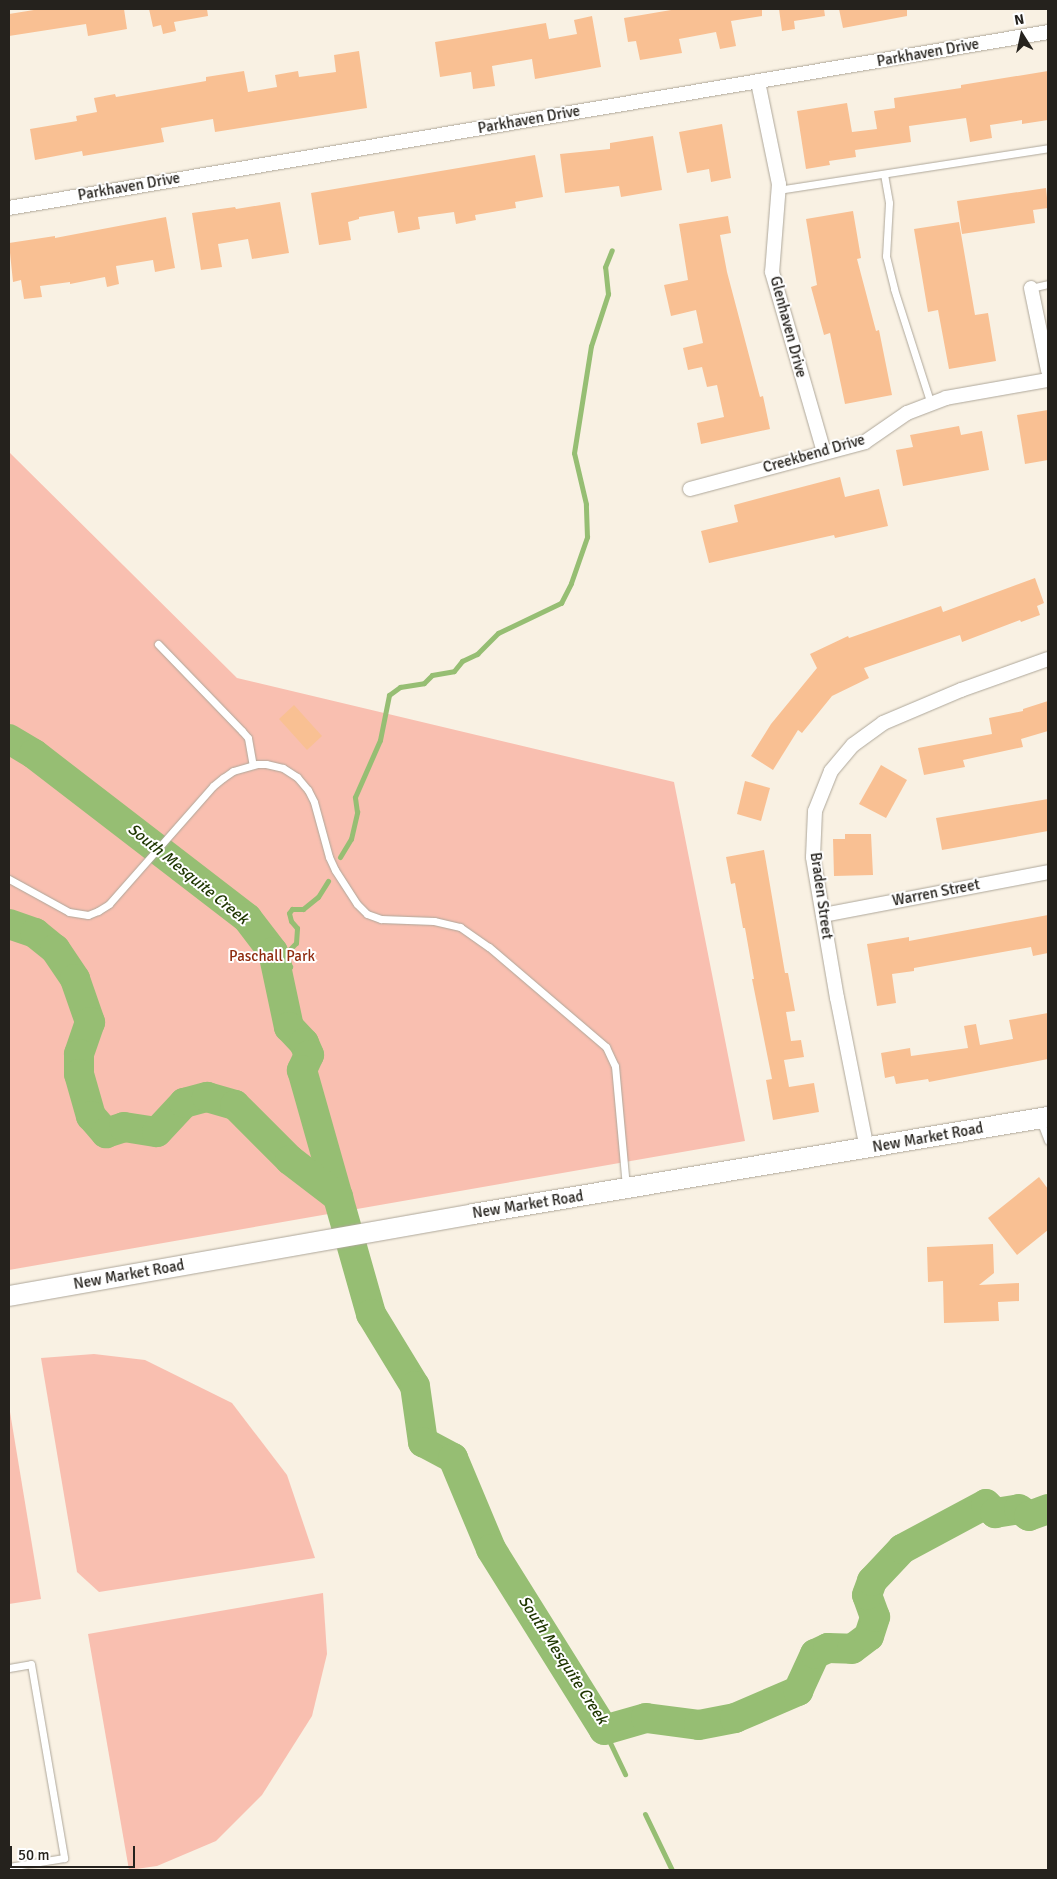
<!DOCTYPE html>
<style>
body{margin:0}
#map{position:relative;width:1057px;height:1879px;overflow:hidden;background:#f9f1e3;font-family:Signika,sans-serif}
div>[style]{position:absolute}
.green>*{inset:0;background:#f9bfb0}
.stream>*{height:5px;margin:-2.5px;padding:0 2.5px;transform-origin:2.5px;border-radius:2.5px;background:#96be73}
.river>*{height:30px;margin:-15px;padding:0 15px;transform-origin:15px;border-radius:15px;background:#96be73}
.building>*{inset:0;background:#f9c093}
.roads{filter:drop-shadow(0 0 1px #aea79a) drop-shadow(0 0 1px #aea79a)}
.lane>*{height:7px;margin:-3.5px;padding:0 3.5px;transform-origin:3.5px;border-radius:3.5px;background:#fff}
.street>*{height:14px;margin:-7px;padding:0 7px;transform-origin:7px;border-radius:7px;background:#fff}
.secondary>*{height:20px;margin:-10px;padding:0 10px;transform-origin:10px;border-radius:10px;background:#fff}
span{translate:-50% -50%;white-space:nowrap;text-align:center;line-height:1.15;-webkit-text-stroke:4px #fff;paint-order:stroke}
.street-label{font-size:15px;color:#25221d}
.park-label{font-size:15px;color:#8f2b0f}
.water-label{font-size:16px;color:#1e3600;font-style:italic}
.frame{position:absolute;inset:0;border:10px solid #25221d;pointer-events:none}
.north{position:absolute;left:997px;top:10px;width:50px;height:50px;-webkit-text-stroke:4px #fff;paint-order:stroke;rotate:350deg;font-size:14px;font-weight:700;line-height:20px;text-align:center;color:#25221d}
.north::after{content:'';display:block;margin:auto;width:18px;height:22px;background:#25221d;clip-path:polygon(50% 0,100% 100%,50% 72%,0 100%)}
.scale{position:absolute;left:10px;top:1846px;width:125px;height:22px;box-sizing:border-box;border:2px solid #25221d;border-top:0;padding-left:6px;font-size:15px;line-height:18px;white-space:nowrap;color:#25221d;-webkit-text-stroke:4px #fff;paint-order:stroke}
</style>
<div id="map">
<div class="green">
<i style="clip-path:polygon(9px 452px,237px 678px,674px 782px,745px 1141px,9px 1270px)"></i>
<i style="clip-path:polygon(94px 1354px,145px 1360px,232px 1403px,287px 1475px,315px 1558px,99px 1592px,77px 1572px,41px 1358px)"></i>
<i style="clip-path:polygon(9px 1406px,41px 1599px,9px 1604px)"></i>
<i style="clip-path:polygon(323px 1593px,327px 1654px,312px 1716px,262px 1795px,216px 1841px,157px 1866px,129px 1870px,88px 1634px)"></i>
</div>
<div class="stream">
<i style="left:340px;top:857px;width:21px;rotate:-59deg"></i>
<i style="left:351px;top:839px;width:28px;rotate:-77deg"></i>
<i style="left:357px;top:812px;width:15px;rotate:-98deg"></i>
<i style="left:355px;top:797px;width:62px;rotate:-66.3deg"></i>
<i style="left:380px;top:740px;width:46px;rotate:-78.7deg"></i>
<i style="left:389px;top:695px;width:14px;rotate:-36deg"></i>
<i style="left:400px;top:687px;width:24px;rotate:-9deg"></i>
<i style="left:424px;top:683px;width:11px;rotate:-45deg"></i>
<i style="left:432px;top:675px;width:22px;rotate:-10deg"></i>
<i style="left:454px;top:671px;width:13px;rotate:-51deg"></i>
<i style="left:462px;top:661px;width:17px;rotate:-25deg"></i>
<i style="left:477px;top:654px;width:30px;rotate:-45deg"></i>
<i style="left:498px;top:633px;width:70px;rotate:-25.5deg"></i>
<i style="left:561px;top:603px;width:22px;rotate:-63deg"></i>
<i style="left:571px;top:583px;width:49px;rotate:-70.8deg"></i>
<i style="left:587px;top:537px;width:33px;rotate:-92deg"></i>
<i style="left:586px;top:504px;width:52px;rotate:-103.2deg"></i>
<i style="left:574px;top:453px;width:108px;rotate:-81deg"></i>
<i style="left:591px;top:346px;width:55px;rotate:-71.9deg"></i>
<i style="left:608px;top:294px;width:27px;rotate:-96deg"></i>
<i style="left:605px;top:267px;width:18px;rotate:-68deg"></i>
<i style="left:279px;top:982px;width:19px;rotate:-54deg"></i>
<i style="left:290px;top:967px;width:15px;rotate:-106deg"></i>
<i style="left:286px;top:953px;width:14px;rotate:-45deg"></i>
<i style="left:296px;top:943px;width:15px;rotate:-86deg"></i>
<i style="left:297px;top:928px;width:9px;rotate:-131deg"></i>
<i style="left:291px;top:921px;width:8px;rotate:-104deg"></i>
<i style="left:289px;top:913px;width:5px;rotate:-53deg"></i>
<i style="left:292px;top:909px;width:11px"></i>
<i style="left:303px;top:909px;width:19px;rotate:-39deg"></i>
<i style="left:318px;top:897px;width:19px;rotate:-58deg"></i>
<i style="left:604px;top:1730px;width:49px;rotate:64.5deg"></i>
<i style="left:645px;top:1814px;width:62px;rotate:64.3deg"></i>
</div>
<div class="river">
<i style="left:9px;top:739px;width:29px;rotate:31deg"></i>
<i style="left:34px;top:754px;width:269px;rotate:37.6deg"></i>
<i style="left:247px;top:918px;width:43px;rotate:52.6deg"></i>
<i style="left:273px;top:952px;width:77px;rotate:78deg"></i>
<i style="left:289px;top:1027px;width:22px;rotate:47deg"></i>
<i style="left:304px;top:1043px;width:13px;rotate:67deg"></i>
<i style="left:309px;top:1055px;width:17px;rotate:115deg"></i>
<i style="left:302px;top:1070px;width:254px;rotate:74.2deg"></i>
<i style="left:371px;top:1314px;width:84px;rotate:58.6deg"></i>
<i style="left:415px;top:1386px;width:57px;rotate:81.9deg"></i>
<i style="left:423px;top:1442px;width:34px;rotate:28deg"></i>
<i style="left:453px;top:1458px;width:99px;rotate:67.3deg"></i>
<i style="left:491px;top:1549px;width:213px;rotate:58deg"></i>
<i style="left:604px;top:1730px;width:44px;rotate:-15.9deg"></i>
<i style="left:646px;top:1718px;width:53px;rotate:7.5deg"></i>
<i style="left:699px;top:1725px;width:37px;rotate:-11deg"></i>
<i style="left:735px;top:1718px;width:69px;rotate:-23.2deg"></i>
<i style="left:798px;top:1691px;width:41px;rotate:-65.3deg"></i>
<i style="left:815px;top:1654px;width:14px;rotate:-25deg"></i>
<i style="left:828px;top:1648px;width:24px;rotate:2deg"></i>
<i style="left:852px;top:1649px;width:21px;rotate:-37deg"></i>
<i style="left:869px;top:1636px;width:20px;rotate:-72deg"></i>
<i style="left:875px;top:1617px;width:23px;rotate:-110deg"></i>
<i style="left:867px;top:1595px;width:15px;rotate:-70deg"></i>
<i style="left:872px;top:1581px;width:44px;rotate:-46.8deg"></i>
<i style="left:902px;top:1549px;width:95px;rotate:-28.2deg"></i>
<i style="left:986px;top:1504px;width:13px;rotate:45deg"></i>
<i style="left:995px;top:1513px;width:24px;rotate:-9deg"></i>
<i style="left:1019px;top:1509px;width:12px;rotate:35deg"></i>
<i style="left:1029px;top:1516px;width:20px;rotate:-20deg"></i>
<i style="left:9px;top:924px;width:28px;rotate:19deg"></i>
<i style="left:35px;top:933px;width:26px;rotate:39deg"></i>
<i style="left:55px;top:949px;width:36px;rotate:56deg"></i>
<i style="left:75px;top:979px;width:46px;rotate:70.8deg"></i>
<i style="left:90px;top:1022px;width:34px;rotate:109deg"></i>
<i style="left:79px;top:1054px;width:20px;rotate:90deg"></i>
<i style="left:79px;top:1074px;width:44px;rotate:74.1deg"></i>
<i style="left:91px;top:1116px;width:23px;rotate:49deg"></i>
<i style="left:106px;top:1133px;width:19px;rotate:-18deg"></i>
<i style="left:124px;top:1127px;width:33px;rotate:9deg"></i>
<i style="left:157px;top:1132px;width:40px;rotate:-47deg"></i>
<i style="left:184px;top:1103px;width:24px;rotate:-15deg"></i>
<i style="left:207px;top:1097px;width:29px;rotate:16deg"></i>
<i style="left:235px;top:1105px;width:78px;rotate:45deg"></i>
<i style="left:290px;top:1160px;width:61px;rotate:37.6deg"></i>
</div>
<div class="building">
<i style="clip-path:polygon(40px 9px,124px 9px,127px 29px,88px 36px,86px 24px,9px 36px,9px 14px)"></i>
<i style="clip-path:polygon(149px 9px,207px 9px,208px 16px,174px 22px,176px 31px,163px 34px,161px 25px,153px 27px)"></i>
<i style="clip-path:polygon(677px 9px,762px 9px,762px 16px,731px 21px,736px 46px,720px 49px,716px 32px,679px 39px,682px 53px,640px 60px,636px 41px,628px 42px,624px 18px)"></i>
<i style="clip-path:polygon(779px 9px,824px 9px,825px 16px,794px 21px,795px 29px,782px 31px)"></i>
<i style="clip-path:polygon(839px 9px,907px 9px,907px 16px,843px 28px)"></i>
<i style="clip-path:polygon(592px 16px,601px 67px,535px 79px,532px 59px,492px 66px,495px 86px,473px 89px,471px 72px,440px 77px,435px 42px,546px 23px,549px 39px,577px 34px,574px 20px)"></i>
<i style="clip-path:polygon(359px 51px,367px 108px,215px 132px,213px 119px,161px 128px,164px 142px,83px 156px,82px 151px,35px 160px,30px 129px,77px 121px,76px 116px,97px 112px,94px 98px,115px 94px,116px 97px,206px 81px,206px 77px,244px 71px,248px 92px,277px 87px,275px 75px,298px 71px,299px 77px,336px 72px,334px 55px)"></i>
<i style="clip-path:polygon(1048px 71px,1048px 120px,1022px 124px,1022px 120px,990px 125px,992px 138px,970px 142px,966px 118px,909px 126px,911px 142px,855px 150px,856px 157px,829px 161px,830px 165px,806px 169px,797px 111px,847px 103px,852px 132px,877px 129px,874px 111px,895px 108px,894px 98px,961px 88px,961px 85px)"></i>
<i style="clip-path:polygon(722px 124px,731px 178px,711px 182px,709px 169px,687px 173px,679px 132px)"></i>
<i style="clip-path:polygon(653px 136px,662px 190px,621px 197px,619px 186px,565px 193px,560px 154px,610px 149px,610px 143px)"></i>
<i style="clip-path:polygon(535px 155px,543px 197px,515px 202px,516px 208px,475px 215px,476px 220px,456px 224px,454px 212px,418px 217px,420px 229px,398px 233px,394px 211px,359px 217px,359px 219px,348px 222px,351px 240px,319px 245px,311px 193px)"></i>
<i style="clip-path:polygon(1046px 188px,1048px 208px,1033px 210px,1035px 223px,962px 234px,957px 201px)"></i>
<i style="clip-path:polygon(280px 202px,289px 253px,252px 259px,248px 239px,218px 244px,222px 267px,201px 270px,192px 213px,235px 207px,236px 209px)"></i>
<i style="clip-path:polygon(853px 211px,861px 258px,857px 259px,876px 331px,879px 330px,892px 395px,845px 404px,830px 333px,824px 335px,811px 287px,817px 285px,806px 219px)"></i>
<i style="clip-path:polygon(728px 216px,731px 233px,720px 235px,727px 272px,760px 397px,763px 396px,770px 429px,701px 444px,697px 423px,724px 417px,717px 385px,707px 387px,702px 367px,688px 370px,683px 348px,703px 343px,696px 310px,671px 316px,664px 285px,688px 280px,679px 224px)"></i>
<i style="clip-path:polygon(166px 217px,175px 268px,155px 272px,153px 260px,116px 266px,119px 284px,107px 287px,105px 277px,70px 284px,70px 282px,40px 286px,42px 297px,24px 299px,21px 280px,13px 282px,9px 243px,55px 236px,55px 238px)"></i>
<i style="clip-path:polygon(959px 222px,975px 315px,988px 313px,996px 361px,949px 369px,938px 310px,928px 312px,914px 229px)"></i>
<i style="clip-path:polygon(1048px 410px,1048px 460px,1025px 464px,1017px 415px)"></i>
<i style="clip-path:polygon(959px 426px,961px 435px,982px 431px,989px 470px,903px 486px,896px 450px,913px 447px,910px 435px)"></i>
<i style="clip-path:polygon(840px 477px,845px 497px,879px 489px,888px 526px,835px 538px,834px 535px,709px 563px,701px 531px,738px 522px,734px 505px)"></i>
<i style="clip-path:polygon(1035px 578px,1044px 603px,1037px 606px,1040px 615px,1021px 622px,1020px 620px,962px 642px,960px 635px,864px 668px,869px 678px,832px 696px,802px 733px,798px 730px,773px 770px,751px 756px,771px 724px,817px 668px,810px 654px,848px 636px,849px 638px,941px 606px,943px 612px)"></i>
<i style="clip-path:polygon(1048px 701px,1048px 731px,1021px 739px,1023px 747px,963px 760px,965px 767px,924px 775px,918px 748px,992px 734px,989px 718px,1023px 711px,1023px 709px)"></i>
<i style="clip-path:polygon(294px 705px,322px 736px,307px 750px,279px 719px)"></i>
<i style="clip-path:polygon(881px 765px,907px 780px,886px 818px,859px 804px)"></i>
<i style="clip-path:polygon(745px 781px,770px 788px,761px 821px,737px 814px)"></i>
<i style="clip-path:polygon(1048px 799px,1048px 831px,942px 850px,936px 818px)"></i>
<i style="clip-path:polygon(845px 834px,871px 834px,873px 875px,834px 876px,833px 839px,845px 839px)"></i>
<i style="clip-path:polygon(764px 850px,785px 973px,788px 973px,795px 1011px,786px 1012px,791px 1041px,801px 1040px,804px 1057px,784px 1060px,789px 1087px,814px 1083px,819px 1112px,773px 1120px,766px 1080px,772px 1079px,752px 979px,754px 979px,745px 928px,743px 928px,735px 883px,731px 884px,726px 857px)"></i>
<i style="clip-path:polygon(1048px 915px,1048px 953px,1033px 956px,1031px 947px,914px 968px,914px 971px,892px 974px,896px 1003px,877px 1006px,867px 944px,909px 937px,909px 941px)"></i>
<i style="clip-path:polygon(1048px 1013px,1048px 1059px,929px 1082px,928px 1079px,896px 1084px,894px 1076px,885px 1078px,881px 1053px,910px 1048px,911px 1056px,968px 1048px,964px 1026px,976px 1024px,980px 1045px,1013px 1039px,1009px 1020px)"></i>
<i style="clip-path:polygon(1039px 1177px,1048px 1189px,1048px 1230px,1017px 1255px,988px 1218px)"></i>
<i style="clip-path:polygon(993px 1244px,994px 1273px,979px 1285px,1019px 1283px,1019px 1301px,998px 1302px,999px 1321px,944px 1323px,943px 1281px,928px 1282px,927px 1247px)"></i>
</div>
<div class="roads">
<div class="lane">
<i style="left:884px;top:174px;width:29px;rotate:80deg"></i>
<i style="left:889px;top:203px;width:53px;rotate:93.2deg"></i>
<i style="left:886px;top:256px;width:34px;rotate:76deg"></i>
<i style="left:894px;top:289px;width:121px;rotate:72.2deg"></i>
<i style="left:778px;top:190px;width:273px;rotate:-8.8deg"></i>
<i style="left:1031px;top:288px;width:17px;rotate:-13deg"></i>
<i style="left:158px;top:644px;width:121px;rotate:46deg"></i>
<i style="left:242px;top:731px;width:9px;rotate:49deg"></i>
<i style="left:248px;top:738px;width:27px;rotate:80deg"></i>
<i style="left:9px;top:879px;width:68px;rotate:28.8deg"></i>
<i style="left:69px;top:912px;width:19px;rotate:9deg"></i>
<i style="left:88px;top:915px;width:11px;rotate:-22deg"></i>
<i style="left:98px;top:911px;width:13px;rotate:-32deg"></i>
<i style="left:109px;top:904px;width:157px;rotate:-48.6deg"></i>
<i style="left:213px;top:786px;width:13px;rotate:-39deg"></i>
<i style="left:223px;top:778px;width:12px;rotate:-35deg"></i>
<i style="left:233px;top:771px;width:25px;rotate:-16deg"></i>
<i style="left:257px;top:764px;width:9px"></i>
<i style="left:266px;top:764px;width:17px;rotate:13deg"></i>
<i style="left:283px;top:768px;width:17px;rotate:33deg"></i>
<i style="left:297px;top:777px;width:17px;rotate:50deg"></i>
<i style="left:308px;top:790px;width:13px;rotate:63deg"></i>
<i style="left:314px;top:802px;width:57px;rotate:74.7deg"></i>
<i style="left:329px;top:857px;width:14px;rotate:65deg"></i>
<i style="left:335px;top:870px;width:40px;rotate:57.1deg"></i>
<i style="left:357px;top:904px;width:14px;rotate:45deg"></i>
<i style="left:367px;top:914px;width:15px;rotate:20deg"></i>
<i style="left:381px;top:919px;width:53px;rotate:2.2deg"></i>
<i style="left:434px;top:921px;width:27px;rotate:13deg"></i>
<i style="left:460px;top:927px;width:35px;rotate:35deg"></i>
<i style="left:489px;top:947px;width:154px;rotate:40.5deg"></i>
<i style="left:606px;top:1047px;width:21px;rotate:65deg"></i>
<i style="left:615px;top:1066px;width:121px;rotate:84.8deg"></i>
<i style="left:1040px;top:1120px;width:22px;rotate:69deg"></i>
<i style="left:9px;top:1668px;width:22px;rotate:-10deg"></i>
<i style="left:31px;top:1664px;width:197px;rotate:80.3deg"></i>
<i style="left:64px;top:1858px;width:56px;rotate:170.7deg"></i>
</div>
<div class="street">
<i style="left:758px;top:82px;width:104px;rotate:78.4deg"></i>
<i style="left:779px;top:184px;width:88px;rotate:94.5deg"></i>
<i style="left:772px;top:272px;width:187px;rotate:73.9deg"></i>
<i style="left:9px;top:208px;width:1054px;rotate:-9.61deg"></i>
<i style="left:1031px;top:288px;width:84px;rotate:78.3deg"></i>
<i style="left:690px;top:489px;width:181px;rotate:-15deg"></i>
<i style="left:865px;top:442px;width:51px;rotate:-34.6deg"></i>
<i style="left:907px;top:413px;width:42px;rotate:-21deg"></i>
<i style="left:946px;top:398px;width:104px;rotate:-10deg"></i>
<i style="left:823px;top:915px;width:229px;rotate:-10.8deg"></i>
<i style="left:867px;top:1149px;width:154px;rotate:-101.2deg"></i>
<i style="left:837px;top:998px;width:143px;rotate:-99.7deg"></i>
<i style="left:813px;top:857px;width:46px;rotate:-87.5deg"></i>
<i style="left:815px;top:811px;width:43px;rotate:-68.2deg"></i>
<i style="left:831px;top:771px;width:34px;rotate:-50deg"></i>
<i style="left:853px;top:745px;width:37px;rotate:-36deg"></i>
<i style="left:883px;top:723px;width:85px;rotate:-22.9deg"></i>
<i style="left:961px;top:690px;width:92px;rotate:-19.6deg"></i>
</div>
<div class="secondary">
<i style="left:9px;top:1296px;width:471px;rotate:-10deg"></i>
<i style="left:473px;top:1214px;width:583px;rotate:-9.58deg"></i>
</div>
</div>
<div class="street-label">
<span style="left:928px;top:53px;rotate:-10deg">Parkhaven Drive</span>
<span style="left:529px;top:120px;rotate:-10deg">Parkhaven Drive</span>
<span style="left:129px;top:187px;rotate:-10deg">Parkhaven Drive</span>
<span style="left:788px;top:327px;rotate:75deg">Glenhaven Drive</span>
<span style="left:814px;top:454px;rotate:-16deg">Creekbend Drive</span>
<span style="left:936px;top:893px;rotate:-11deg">Warren Street</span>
<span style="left:821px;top:896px;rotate:82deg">Braden Street</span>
<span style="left:928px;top:1138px;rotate:-10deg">New Market Road</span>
<span style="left:528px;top:1205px;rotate:-9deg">New Market Road</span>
<span style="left:129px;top:1275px;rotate:-10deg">New Market Road</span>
</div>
<div class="park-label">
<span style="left:272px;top:957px">Paschall Park</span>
</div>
<div class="water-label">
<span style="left:188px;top:874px;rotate:39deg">South Mesquite Creek</span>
<span style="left:563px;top:1660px;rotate:57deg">South Mesquite Creek</span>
</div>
<div class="frame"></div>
<div class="north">N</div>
<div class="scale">50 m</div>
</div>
